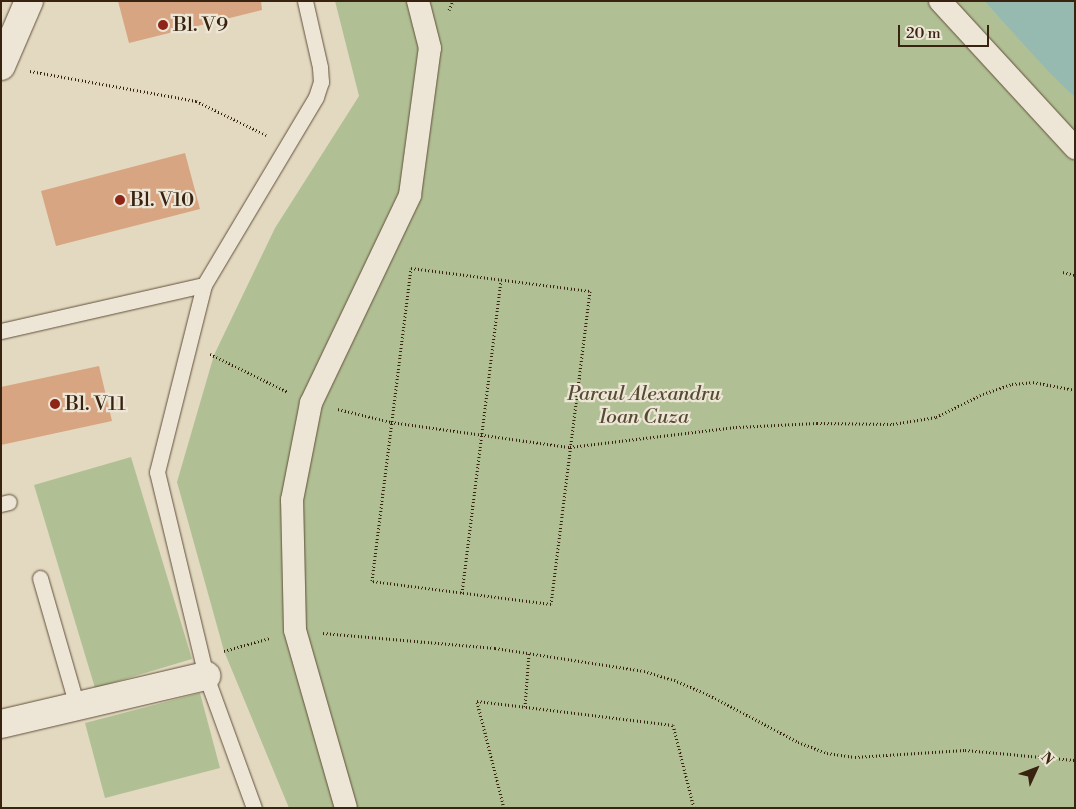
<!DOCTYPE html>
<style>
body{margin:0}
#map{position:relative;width:1076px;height:809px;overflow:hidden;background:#e3d9c0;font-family:"Libre Bodoni",serif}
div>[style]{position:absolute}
.green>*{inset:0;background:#b1c094}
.water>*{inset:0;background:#96baaf}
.building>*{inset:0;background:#d7a581}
.path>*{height:3px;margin-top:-1.5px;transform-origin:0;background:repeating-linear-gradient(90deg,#372310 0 1px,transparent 0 3.5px)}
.roads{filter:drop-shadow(0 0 1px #62503c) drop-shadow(0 0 1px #62503c)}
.service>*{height:15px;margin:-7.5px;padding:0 7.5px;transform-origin:7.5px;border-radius:7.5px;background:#ede6d6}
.pedestrian>*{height:22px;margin:-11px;padding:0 11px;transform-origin:11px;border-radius:11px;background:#ede6d6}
.minor>*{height:28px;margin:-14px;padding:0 14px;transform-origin:14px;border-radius:14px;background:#ede6d6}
.dots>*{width:14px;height:14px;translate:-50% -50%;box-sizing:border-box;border:2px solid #ede6d6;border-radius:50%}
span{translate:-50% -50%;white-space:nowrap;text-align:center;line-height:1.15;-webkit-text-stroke:4.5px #ede6d6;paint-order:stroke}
.poi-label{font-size:20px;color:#372310}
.left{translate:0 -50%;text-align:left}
.park-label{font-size:20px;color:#564a31;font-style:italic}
.frame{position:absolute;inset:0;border:2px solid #372310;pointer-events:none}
.north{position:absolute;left:1011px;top:744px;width:50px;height:50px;-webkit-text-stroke:4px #ede6d6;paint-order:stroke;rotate:47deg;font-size:14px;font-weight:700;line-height:20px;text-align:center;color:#372310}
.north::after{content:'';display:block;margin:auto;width:18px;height:22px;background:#372310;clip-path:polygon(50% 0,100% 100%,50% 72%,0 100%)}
.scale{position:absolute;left:898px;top:25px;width:91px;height:22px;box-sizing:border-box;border:2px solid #372310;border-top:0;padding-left:6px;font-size:15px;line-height:18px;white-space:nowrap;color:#372310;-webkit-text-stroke:4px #ede6d6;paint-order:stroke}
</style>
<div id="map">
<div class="green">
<i style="clip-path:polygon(335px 1px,984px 1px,1075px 98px,1075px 808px,289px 808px,224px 651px,177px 482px,214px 355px,275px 228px,359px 96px)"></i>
<i style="clip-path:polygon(131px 457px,192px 659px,95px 688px,34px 485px)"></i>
<i style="clip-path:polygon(200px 693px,220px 768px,105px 798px,85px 723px)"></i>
</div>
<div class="water">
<i style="clip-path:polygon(984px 1px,1075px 1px,1075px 98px,1048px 71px)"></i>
</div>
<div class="building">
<i style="clip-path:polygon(118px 1px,261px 1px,262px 10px,129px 43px)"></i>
<i style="clip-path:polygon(185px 153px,200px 209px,56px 246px,41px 191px)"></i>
<i style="clip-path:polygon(99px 366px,112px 421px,1px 445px,1px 387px)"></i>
</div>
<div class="path">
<i style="left:449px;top:10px;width:10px;rotate:-66deg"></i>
<i style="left:30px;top:71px;width:169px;rotate:10.2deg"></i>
<i style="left:196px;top:101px;width:78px;rotate:25.9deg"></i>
<i style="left:411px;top:268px;width:180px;rotate:7.3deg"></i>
<i style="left:590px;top:291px;width:315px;rotate:97.1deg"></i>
<i style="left:551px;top:604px;width:180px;rotate:-172.7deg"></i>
<i style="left:372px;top:581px;width:315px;rotate:-82.9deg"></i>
<i style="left:1063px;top:272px;width:12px;rotate:14deg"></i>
<i style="left:210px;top:354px;width:87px;rotate:26deg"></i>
<i style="left:338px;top:409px;width:55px;rotate:13.8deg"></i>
<i style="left:391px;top:422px;width:181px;rotate:8deg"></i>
<i style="left:570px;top:447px;width:167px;rotate:-6.9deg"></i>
<i style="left:736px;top:427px;width:81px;rotate:-2.8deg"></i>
<i style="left:817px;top:423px;width:76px;rotate:0.8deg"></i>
<i style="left:893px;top:424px;width:44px;rotate:-9.2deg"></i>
<i style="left:936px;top:417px;width:52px;rotate:-26.1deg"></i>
<i style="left:983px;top:394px;width:31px;rotate:-19deg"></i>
<i style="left:1012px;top:384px;width:21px;rotate:-5deg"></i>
<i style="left:1033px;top:382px;width:43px;rotate:10.8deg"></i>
<i style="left:462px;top:593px;width:315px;rotate:-82.9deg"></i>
<i style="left:323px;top:633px;width:173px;rotate:5deg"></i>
<i style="left:495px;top:648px;width:151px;rotate:8.8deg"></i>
<i style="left:644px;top:671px;width:31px;rotate:17deg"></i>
<i style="left:674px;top:680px;width:38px;rotate:23deg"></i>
<i style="left:709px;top:695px;width:101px;rotate:27.8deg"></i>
<i style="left:798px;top:742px;width:31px;rotate:21deg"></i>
<i style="left:827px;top:753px;width:28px;rotate:8deg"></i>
<i style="left:855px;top:757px;width:110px;rotate:-3.6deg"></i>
<i style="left:965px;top:750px;width:110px;rotate:5.2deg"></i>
<i style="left:224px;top:651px;width:48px;rotate:-15.8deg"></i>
<i style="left:525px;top:707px;width:54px;rotate:-85.8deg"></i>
<i style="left:504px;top:808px;width:110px;rotate:-104.2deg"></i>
<i style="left:477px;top:701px;width:197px;rotate:7deg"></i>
<i style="left:673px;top:725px;width:86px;rotate:75.8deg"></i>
</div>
<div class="roads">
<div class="service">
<i style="left:1px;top:331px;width:208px;rotate:-12.8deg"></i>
<i style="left:1px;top:504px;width:8px;rotate:-14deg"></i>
<i style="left:40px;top:578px;width:133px;rotate:73.9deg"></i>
<i style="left:254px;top:808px;width:140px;rotate:-110deg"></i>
<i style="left:206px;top:676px;width:210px;rotate:-103.5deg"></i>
<i style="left:157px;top:472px;width:193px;rotate:-75.9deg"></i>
<i style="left:204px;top:285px;width:219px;rotate:-59.2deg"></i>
<i style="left:316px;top:97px;width:16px;rotate:-72deg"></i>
<i style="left:321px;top:82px;width:15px;rotate:-94deg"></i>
<i style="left:320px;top:67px;width:68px;rotate:-102.8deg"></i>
</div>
<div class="pedestrian">
<i style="left:940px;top:1px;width:200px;rotate:47.4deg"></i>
<i style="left:346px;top:808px;width:185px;rotate:-106deg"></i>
<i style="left:295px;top:630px;width:130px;rotate:-91.3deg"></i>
<i style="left:292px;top:500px;width:99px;rotate:-78.9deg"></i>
<i style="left:311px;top:403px;width:230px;rotate:-64.5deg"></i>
<i style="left:410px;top:195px;width:148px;rotate:-82.3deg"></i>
<i style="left:430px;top:48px;width:49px;rotate:-104.3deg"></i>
</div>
<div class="minor">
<i style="left:1px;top:66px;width:71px;rotate:-66.7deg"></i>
<i style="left:1px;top:724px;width:211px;rotate:-13.2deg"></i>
</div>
</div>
<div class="dots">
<i style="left:163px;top:25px;background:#8f2418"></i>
<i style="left:120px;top:200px;background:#8f2418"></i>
<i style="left:55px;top:404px;background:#8f2418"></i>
</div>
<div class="poi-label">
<span class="left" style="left:173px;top:25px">Bl. V9</span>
<span class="left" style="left:130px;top:200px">Bl. V10</span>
<span class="left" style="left:65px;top:404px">Bl. V11</span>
</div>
<div class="park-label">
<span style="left:644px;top:406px">Parcul Alexandru<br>Ioan Cuza</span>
</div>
<div class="frame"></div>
<div class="north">N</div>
<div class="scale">20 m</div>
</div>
